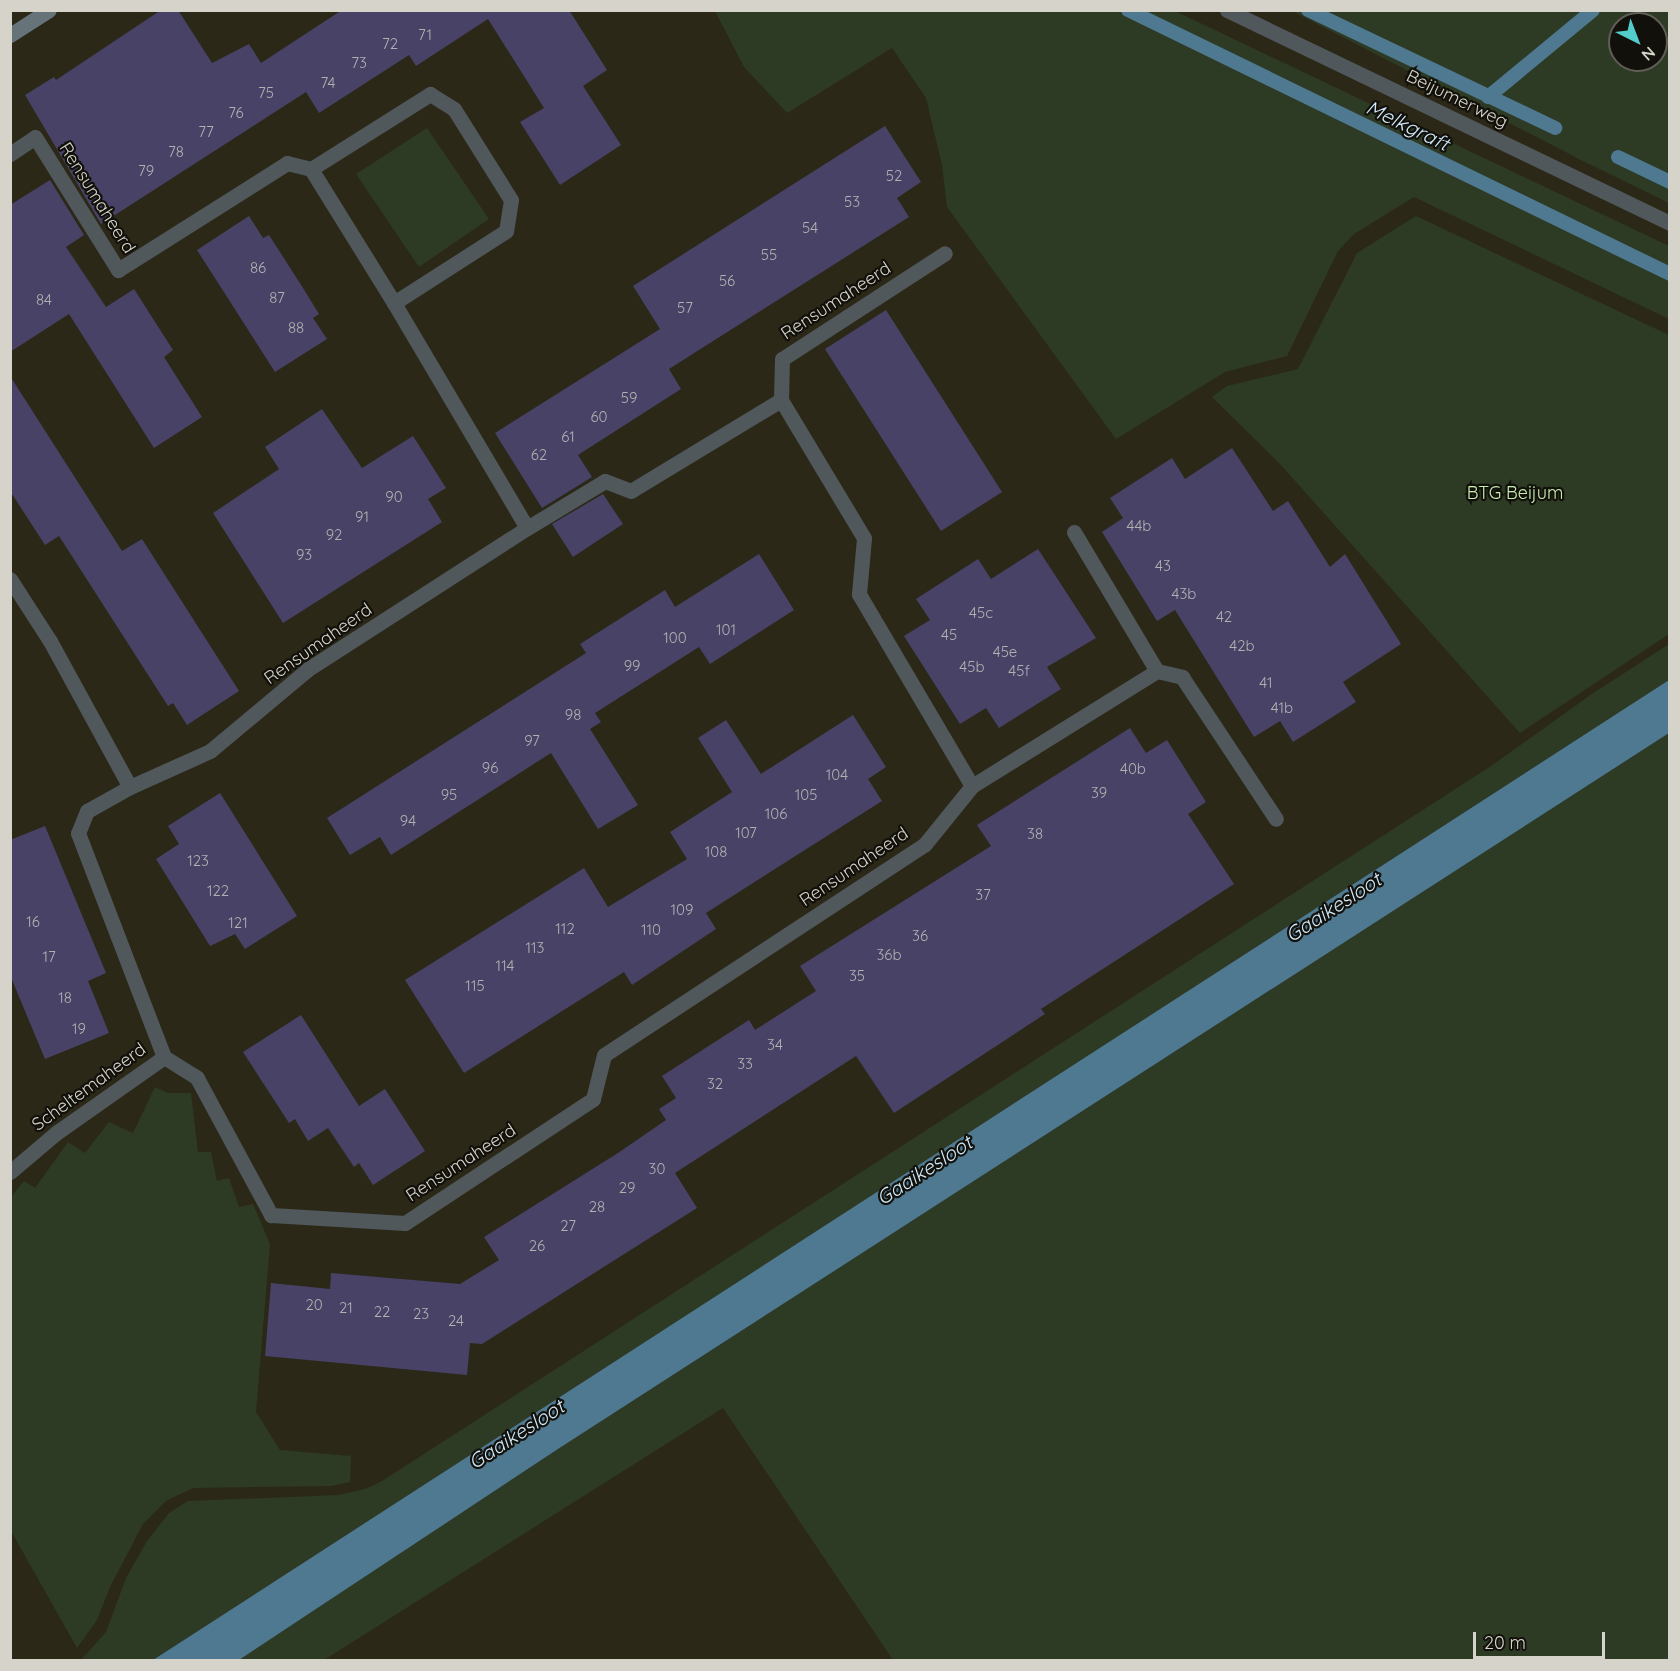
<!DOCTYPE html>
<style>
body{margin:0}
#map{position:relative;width:1680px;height:1671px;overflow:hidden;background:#2b2818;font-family:Quicksand,sans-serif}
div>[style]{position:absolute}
.green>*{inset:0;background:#2d3a24}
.water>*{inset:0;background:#4f7891}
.stream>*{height:14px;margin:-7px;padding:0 7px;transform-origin:7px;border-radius:7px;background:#4f7891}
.building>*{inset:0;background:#474266}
.street>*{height:15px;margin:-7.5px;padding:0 7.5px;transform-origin:7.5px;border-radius:7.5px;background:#50585c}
.secondary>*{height:15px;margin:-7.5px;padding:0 7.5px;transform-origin:7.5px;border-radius:7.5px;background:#667379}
span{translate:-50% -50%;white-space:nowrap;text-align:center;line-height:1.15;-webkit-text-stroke:4.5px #12100a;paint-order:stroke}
.number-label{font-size:15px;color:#b2b0b1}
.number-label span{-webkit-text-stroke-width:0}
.street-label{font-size:18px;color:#d6d4ca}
.park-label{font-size:18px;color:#c6ecae}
.water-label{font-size:20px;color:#cfe9fa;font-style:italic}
.frame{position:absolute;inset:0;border:12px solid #d6d4ca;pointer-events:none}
.north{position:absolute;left:1608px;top:12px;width:60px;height:60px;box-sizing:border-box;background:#12100a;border:2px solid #605e57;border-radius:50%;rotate:138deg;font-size:16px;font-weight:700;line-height:24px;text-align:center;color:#d6d4ca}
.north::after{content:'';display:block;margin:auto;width:21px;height:27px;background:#52cdcc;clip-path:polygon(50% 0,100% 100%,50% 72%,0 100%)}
.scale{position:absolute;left:1473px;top:1632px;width:132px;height:27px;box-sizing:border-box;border:3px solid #d6d4ca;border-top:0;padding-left:8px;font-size:18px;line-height:21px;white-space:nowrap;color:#d6d4ca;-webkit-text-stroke:4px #12100a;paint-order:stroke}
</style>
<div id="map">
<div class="green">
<i style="clip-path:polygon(715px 11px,1175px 11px,1669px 246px,1669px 319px,1414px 197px,1354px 234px,1338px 251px,1287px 356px,1225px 372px,1116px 439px,947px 207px,942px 165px,926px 98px,892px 48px,787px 113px,744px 67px)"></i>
<i style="clip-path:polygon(evenodd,1292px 11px,1669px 11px,1669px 203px,1581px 160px,1292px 11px,1620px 24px,1656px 24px,1656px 60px,1620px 60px,1620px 24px)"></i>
<i style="clip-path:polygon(427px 128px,489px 219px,419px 267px,356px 174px)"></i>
<i style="clip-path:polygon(1416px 216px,1669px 335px,1669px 634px,1520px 733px,1280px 464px,1212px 397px,1227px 386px,1298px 369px,1357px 253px)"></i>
<i style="clip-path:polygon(1669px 644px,1669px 680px,153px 1660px,81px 1660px,106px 1632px,126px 1578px,147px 1541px,169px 1513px,188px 1501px,339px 1495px,365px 1489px,382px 1481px,1491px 766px,1589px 696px)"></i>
<i style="clip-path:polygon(1669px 733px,1669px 1660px,893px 1660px,723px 1408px,324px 1660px,239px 1660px,558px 1449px)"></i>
<i style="clip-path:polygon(155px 1087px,168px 1093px,191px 1093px,198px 1152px,211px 1152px,217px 1181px,229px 1178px,239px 1207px,253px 1204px,270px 1244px,256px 1412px,280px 1450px,351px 1456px,350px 1482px,331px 1486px,193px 1488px,166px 1501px,143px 1524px,110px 1587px,97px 1620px,77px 1648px,11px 1531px,11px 1197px,24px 1181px,35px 1188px,68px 1142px,85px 1153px,109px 1122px,133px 1133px)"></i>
</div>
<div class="water">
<i style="clip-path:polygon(1669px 680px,1669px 733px,558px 1449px,239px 1660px,153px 1660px)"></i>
</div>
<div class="stream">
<i style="left:1128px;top:10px;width:603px;rotate:25.97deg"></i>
<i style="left:1308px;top:10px;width:274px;rotate:25.5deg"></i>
<i style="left:1488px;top:97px;width:136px;rotate:-39.6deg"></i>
<i style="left:1618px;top:157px;width:58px;rotate:25.7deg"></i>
</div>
<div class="building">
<i style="clip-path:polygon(161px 10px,178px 10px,212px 63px,249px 44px,261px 63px,342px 10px,569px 10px,607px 70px,583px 86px,621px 145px,560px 185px,520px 122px,544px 108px,488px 19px,416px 66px,409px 55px,319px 113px,306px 92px,101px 224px,25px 95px,54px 77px,56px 80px)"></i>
<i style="clip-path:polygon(885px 126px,921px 182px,897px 198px,909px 217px,669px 369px,681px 389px,578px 455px,592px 477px,542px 508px,495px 433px,660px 329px,633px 286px)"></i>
<i style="clip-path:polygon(50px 180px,84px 235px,66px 247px,106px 307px,134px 289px,173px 350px,164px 357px,202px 417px,154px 448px,69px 314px,10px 352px,10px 205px)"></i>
<i style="clip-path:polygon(249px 216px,263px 238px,269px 235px,303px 288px,319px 314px,313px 318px,327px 339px,275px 372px,197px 250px)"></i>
<i style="clip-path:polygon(886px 310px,1002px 492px,941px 531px,825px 349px)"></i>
<i style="clip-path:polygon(10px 376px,122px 551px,142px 539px,239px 691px,187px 725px,173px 703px,168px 706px,59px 536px,45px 545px,10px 491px)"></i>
<i style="clip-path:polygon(322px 409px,362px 468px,413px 436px,446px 488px,428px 499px,442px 522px,283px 623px,213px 513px,279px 469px,265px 447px)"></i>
<i style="clip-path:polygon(1232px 448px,1273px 511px,1288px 501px,1330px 567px,1345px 554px,1401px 644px,1343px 682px,1356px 702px,1293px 742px,1280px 721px,1254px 737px,1175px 610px,1157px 621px,1102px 532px,1123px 518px,1110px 498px,1172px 458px,1185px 479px)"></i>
<i style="clip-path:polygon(603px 494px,623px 524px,573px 557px,552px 524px)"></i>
<i style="clip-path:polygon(1038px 549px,1096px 638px,1047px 667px,1061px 689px,999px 728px,986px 708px,960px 724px,904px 636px,930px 620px,916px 599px,978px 559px,991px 579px)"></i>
<i style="clip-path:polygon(759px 554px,794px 610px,710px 664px,699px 647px,595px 713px,601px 722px,590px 729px,638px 805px,598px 829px,551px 753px,391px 855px,380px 837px,350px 855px,327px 818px,586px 653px,580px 644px,665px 590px,675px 607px)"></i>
<i style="clip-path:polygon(853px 715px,886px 767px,868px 779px,882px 801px,706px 913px,716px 929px,632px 985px,624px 972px,464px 1073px,405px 980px,584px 868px,608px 907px,687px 859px,670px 832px,732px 792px,698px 738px,726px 720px,761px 774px)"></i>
<i style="clip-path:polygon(1130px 728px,1146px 753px,1167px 740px,1206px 802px,1188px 814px,1234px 884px,1041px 1009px,1045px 1014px,894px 1113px,856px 1056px,675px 1173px,697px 1208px,482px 1344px,470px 1343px,467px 1375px,265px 1356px,271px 1283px,330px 1289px,331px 1273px,460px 1284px,499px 1260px,484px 1237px,618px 1153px,666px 1120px,659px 1109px,676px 1098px,662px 1076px,749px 1020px,755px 1030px,816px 991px,800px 966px,991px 846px,977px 825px)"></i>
<i style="clip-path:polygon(220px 793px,297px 916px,245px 949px,235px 934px,210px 946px,156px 859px,179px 844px,168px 826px)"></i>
<i style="clip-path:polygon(45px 826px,106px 973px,88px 981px,109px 1033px,45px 1059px,10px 975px,10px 840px)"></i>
<i style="clip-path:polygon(301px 1015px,359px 1106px,385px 1089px,425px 1151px,373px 1185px,359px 1163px,354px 1167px,328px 1128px,308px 1141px,295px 1119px,289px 1123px,243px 1052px)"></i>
</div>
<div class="street">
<i style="left:1227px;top:10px;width:492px;rotate:25.7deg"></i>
<i style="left:10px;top:154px;width:30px;rotate:-34deg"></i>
<i style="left:35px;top:137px;width:157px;rotate:58deg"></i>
<i style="left:118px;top:270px;width:200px;rotate:-32.3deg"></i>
<i style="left:287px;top:163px;width:25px;rotate:14deg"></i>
<i style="left:311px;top:169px;width:158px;rotate:58.2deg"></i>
<i style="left:394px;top:303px;width:261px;rotate:59.4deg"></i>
<i style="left:311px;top:169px;width:141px;rotate:-32.2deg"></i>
<i style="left:430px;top:94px;width:28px;rotate:32deg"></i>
<i style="left:454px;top:109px;width:107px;rotate:57.9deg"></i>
<i style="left:511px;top:200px;width:31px;rotate:99deg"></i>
<i style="left:506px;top:231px;width:133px;rotate:147.3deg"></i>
<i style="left:781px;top:400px;width:41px;rotate:-88.6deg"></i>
<i style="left:782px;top:359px;width:194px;rotate:-33deg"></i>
<i style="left:1074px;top:532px;width:162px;rotate:59.2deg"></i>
<i style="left:1157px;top:671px;width:26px;rotate:13deg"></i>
<i style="left:1182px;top:677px;width:170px;rotate:56.5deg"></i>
<i style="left:10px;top:579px;width:74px;rotate:57.2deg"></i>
<i style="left:50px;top:641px;width:166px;rotate:61.3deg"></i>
<i style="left:972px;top:786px;width:223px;rotate:-120.5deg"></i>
<i style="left:859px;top:594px;width:56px;rotate:-84.9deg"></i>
<i style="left:864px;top:538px;width:161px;rotate:-121deg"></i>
<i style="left:781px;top:400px;width:175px;rotate:148.8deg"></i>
<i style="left:631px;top:491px;width:28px;rotate:-159deg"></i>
<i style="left:605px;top:481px;width:91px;rotate:148.9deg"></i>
<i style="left:527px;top:528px;width:262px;rotate:147.2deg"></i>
<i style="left:307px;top:670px;width:126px;rotate:140.1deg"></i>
<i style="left:210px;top:751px;width:88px;rotate:155.8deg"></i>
<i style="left:130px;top:787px;width:49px;rotate:150.8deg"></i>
<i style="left:87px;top:811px;width:24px;rotate:112deg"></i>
<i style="left:78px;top:833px;width:240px;rotate:69deg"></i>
<i style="left:164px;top:1057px;width:39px;rotate:32deg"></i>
<i style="left:197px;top:1078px;width:156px;rotate:61.6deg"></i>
<i style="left:271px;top:1215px;width:134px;rotate:3.4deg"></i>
<i style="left:405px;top:1223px;width:225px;rotate:-33.4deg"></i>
<i style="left:593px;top:1099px;width:45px;rotate:-76deg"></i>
<i style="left:604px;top:1055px;width:384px;rotate:-33.3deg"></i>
<i style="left:925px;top:844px;width:75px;rotate:-51deg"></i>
<i style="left:972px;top:786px;width:218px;rotate:-31.9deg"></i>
<i style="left:10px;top:1172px;width:60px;rotate:-40.3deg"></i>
<i style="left:56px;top:1133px;width:132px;rotate:-35.1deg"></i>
</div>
<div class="secondary">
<i style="left:10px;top:35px;width:46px;rotate:-32.7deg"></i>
</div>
<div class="number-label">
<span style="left:425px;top:35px">71</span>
<span style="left:390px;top:44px">72</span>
<span style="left:359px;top:63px">73</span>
<span style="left:328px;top:83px">74</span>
<span style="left:266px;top:93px">75</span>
<span style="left:236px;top:113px">76</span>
<span style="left:206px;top:132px">77</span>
<span style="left:176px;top:152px">78</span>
<span style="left:146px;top:171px">79</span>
<span style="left:894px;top:176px">52</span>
<span style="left:852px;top:202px">53</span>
<span style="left:810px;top:228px">54</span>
<span style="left:769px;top:255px">55</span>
<span style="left:258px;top:268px">86</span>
<span style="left:727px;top:281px">56</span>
<span style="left:277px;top:298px">87</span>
<span style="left:44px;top:300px">84</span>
<span style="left:685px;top:308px">57</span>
<span style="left:296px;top:328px">88</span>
<span style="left:629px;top:398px">59</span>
<span style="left:599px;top:417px">60</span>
<span style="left:568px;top:437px">61</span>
<span style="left:539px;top:455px">62</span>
<span style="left:394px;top:497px">90</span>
<span style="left:362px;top:517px">91</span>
<span style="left:1139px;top:526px">44b</span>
<span style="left:334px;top:535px">92</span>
<span style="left:304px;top:555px">93</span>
<span style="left:1163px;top:566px">43</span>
<span style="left:1184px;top:594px">43b</span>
<span style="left:981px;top:613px">45c</span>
<span style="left:1224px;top:617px">42</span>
<span style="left:726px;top:630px">101</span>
<span style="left:949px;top:635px">45</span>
<span style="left:675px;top:638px">100</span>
<span style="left:1242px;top:646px">42b</span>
<span style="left:1005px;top:652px">45e</span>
<span style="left:632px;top:666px">99</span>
<span style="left:972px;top:667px">45b</span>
<span style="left:1019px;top:671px">45f</span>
<span style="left:1266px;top:683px">41</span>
<span style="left:1282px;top:708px">41b</span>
<span style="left:573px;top:715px">98</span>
<span style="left:532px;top:741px">97</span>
<span style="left:490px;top:768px">96</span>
<span style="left:1133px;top:769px">40b</span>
<span style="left:837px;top:775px">104</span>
<span style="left:1099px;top:793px">39</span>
<span style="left:449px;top:795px">95</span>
<span style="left:806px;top:795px">105</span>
<span style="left:776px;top:814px">106</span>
<span style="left:408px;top:821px">94</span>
<span style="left:746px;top:833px">107</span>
<span style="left:1035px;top:834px">38</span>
<span style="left:716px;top:852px">108</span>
<span style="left:198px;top:861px">123</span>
<span style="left:218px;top:891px">122</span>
<span style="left:983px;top:895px">37</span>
<span style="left:682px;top:910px">109</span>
<span style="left:33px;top:922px">16</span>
<span style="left:238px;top:923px">121</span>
<span style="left:565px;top:929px">112</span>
<span style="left:651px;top:930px">110</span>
<span style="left:920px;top:936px">36</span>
<span style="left:535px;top:948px">113</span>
<span style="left:889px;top:955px">36b</span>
<span style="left:49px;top:957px">17</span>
<span style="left:505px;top:966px">114</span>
<span style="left:857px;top:976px">35</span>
<span style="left:475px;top:986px">115</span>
<span style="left:65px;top:998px">18</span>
<span style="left:79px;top:1029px">19</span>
<span style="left:775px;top:1045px">34</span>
<span style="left:745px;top:1064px">33</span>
<span style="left:715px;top:1084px">32</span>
<span style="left:657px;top:1169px">30</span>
<span style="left:627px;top:1188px">29</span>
<span style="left:597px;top:1207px">28</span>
<span style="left:568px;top:1226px">27</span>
<span style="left:537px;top:1246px">26</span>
<span style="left:314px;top:1305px">20</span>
<span style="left:346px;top:1308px">21</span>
<span style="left:382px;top:1312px">22</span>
<span style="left:421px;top:1314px">23</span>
<span style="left:456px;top:1321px">24</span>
</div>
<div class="street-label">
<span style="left:1457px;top:99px;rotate:26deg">Beijumerweg</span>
<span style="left:97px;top:198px;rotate:58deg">Rensumaheerd</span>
<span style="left:836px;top:301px;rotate:-33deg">Rensumaheerd</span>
<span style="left:318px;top:644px;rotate:-35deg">Rensumaheerd</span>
<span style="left:854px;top:867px;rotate:-34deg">Rensumaheerd</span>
<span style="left:89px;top:1087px;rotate:-36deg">Scheltemaheerd</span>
<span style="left:461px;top:1163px;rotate:-33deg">Rensumaheerd</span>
</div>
<div class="park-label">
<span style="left:1515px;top:493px">BTG Beijum</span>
</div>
<div class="water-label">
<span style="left:1408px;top:125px;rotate:26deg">Melkgraft</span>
<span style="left:1333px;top:907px;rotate:-33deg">Gaaikesloot</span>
<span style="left:924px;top:1170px;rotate:-33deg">Gaaikesloot</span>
<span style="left:516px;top:1434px;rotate:-33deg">Gaaikesloot</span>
</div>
<div class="frame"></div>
<div class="north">N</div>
<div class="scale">20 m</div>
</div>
